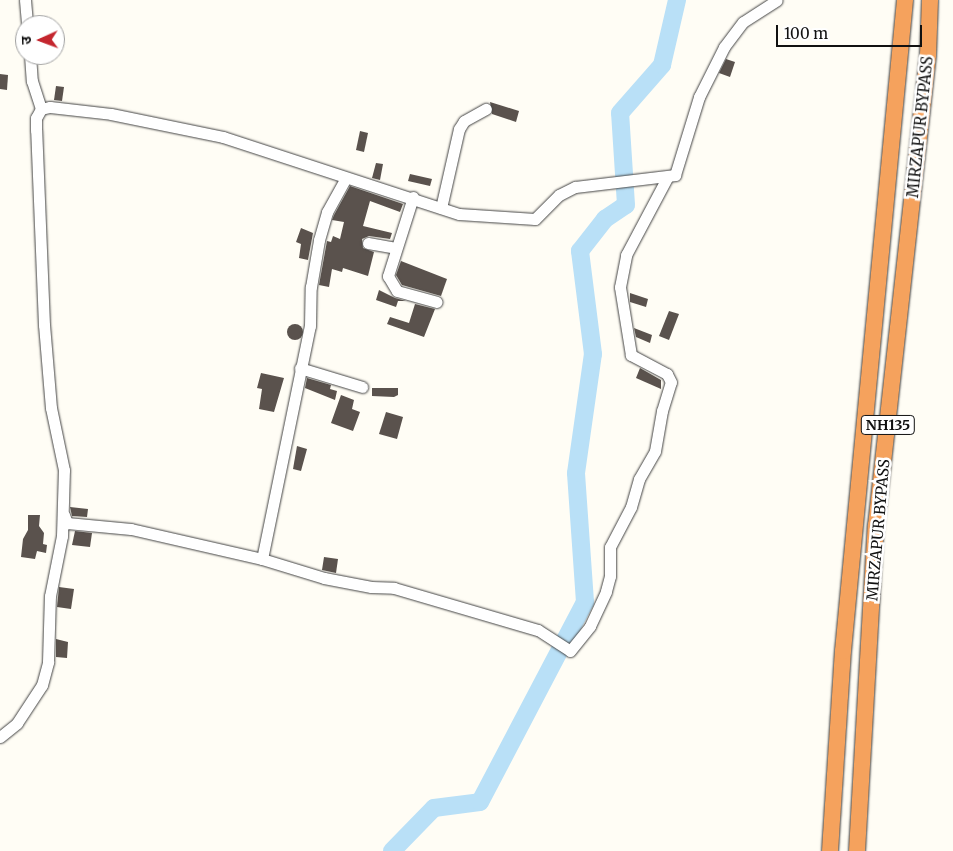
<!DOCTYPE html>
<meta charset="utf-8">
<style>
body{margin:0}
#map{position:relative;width:953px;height:851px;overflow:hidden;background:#fffdf5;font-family:Merriweather,"Noto Sans Devanagari",serif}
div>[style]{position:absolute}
.river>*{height:18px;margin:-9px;padding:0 9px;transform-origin:9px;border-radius:9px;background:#b9e0f7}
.building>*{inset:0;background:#5a524d}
.round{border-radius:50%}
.roads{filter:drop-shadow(0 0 1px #444) drop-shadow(0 0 1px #444)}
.minor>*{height:11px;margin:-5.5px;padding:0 5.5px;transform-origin:5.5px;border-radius:5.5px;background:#fff}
.highway>*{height:16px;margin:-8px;padding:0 8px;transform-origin:8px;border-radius:8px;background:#f5a25d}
span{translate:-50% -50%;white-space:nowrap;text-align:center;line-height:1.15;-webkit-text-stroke:5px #fff;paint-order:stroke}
.shield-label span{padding:1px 4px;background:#fff;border:1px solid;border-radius:4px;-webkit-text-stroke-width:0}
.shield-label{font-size:14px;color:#111;font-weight:700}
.street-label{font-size:15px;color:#111}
.north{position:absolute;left:15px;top:15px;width:50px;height:50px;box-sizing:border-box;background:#fff;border:1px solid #a0a0a0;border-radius:50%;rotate:268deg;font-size:14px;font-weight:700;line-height:20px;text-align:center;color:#111}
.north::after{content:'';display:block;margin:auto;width:18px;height:22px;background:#c4262e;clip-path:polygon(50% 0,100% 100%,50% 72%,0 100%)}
.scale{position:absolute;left:776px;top:25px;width:146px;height:22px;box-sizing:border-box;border:2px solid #111;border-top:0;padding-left:6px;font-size:15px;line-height:18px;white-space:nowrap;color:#111;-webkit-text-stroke:4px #fff;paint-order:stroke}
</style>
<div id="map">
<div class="river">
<i style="left:392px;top:851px;width:60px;rotate:-45.7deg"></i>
<i style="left:434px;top:808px;width:46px;rotate:-7.4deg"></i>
<i style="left:480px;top:802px;width:226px;rotate:-62.3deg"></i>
<i style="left:585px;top:602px;width:129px;rotate:-94deg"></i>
<i style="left:576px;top:473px;width:120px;rotate:-81.9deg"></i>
<i style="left:593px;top:354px;width:104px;rotate:-97.2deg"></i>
<i style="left:580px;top:251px;width:41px;rotate:-52deg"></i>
<i style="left:605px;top:219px;width:25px;rotate:-34deg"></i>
<i style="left:626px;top:205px;width:92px;rotate:-93.7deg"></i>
<i style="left:620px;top:113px;width:64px;rotate:-48.8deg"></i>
<i style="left:662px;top:65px;width:67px;rotate:-77deg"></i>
</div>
<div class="building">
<i style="clip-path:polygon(726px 59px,735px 62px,730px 77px,719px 73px)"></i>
<i style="clip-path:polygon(0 74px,8px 75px,7px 90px,0 89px)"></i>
<i style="clip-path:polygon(56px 86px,64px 87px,62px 101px,54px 100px)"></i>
<i style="clip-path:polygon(490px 102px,519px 111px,516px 122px,492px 114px)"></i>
<i style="clip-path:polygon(360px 131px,368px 133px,364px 152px,356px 150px)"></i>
<i style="clip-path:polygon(376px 163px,383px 164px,380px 180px,372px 178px)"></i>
<i style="clip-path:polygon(410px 174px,432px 179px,430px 186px,408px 181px)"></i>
<i style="clip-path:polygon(350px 186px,403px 204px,400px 212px,370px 201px,363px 226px,392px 233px,390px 239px,369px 236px,362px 239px,363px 248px,374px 252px,368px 276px,343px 268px,342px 272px,332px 269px,329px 287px,319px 285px,327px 241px,331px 242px,333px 236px,340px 239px,344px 222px,332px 220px,334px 215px)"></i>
<i style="clip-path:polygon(301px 228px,313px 233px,308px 260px,299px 258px,301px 244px,296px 242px)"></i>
<i style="clip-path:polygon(401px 261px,447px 279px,441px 296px,402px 285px,396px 275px)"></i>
<i style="clip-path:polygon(379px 290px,395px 298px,406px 301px,398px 301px,396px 307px,376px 300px)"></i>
<i style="clip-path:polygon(630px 293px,648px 299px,646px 307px,630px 302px)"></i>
<i style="clip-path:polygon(415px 304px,435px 309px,424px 337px,387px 324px,390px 317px,409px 323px)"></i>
<i style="clip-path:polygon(669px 311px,679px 314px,669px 340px,659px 336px)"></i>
<i class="round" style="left:287px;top:324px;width:16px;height:16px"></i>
<i style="clip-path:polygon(634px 328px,652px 335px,650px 343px,636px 337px)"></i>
<i style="clip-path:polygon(640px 368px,661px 380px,661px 389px,636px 378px)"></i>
<i style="clip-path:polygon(261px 373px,284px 378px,274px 412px,259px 409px,262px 389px,257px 388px)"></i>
<i style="clip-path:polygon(307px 378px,331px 385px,330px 389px,337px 391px,335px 400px,305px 388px)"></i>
<i style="clip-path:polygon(372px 388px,398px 388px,398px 395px,394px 397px,372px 396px)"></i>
<i style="clip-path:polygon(341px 395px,354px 400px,352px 409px,360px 412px,353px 431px,331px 423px)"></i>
<i style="clip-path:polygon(386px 412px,403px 417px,397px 439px,379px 434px)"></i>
<i style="clip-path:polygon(297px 446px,307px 449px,301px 471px,293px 469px)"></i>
<i style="clip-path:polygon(70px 507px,88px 509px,87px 517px,72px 516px)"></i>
<i style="clip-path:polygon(28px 515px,40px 515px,39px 526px,44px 533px,43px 544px,47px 545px,46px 553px,37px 551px,35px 559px,21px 557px,23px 539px,28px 530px)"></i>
<i style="clip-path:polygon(75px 531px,92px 533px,90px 547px,72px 545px)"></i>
<i style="clip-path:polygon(324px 557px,338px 559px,336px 573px,322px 570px)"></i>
<i style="clip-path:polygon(59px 587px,74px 589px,71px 609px,57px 607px)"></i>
<i style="clip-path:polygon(56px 639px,68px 642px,67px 658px,56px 657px)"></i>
</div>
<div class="roads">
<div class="minor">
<i style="left:25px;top:0;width:25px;rotate:85deg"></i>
<i style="left:30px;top:55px;width:26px;rotate:86deg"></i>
<i style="left:32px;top:81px;width:29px;rotate:72deg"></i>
<i style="left:413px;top:197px;width:83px;rotate:107.6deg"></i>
<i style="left:388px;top:276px;width:17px;rotate:59deg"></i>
<i style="left:397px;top:291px;width:41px;rotate:15.4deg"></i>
<i style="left:441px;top:208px;width:81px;rotate:-77.2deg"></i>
<i style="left:459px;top:129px;width:9px;rotate:-58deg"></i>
<i style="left:464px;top:121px;width:25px;rotate:-29deg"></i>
<i style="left:368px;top:243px;width:28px;rotate:10deg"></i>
<i style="left:300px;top:368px;width:65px;rotate:17deg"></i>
<i style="left:64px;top:515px;width:9px;rotate:69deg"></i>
<i style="left:67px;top:523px;width:64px;rotate:5.4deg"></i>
<i style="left:131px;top:529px;width:134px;rotate:12.9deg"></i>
<i style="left:262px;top:559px;width:65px;rotate:17deg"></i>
<i style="left:324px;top:578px;width:48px;rotate:10.8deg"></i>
<i style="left:371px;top:587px;width:23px;rotate:2deg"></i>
<i style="left:394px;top:588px;width:150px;rotate:16.3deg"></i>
<i style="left:538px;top:630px;width:38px;rotate:33deg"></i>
<i style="left:570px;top:651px;width:32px;rotate:-51deg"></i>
<i style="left:590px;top:626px;width:38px;rotate:-65deg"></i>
<i style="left:606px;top:591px;width:16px;rotate:-75deg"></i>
<i style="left:610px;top:576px;width:29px;rotate:-90deg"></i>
<i style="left:610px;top:547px;width:45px;rotate:-62.3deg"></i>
<i style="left:631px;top:507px;width:29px;rotate:-74deg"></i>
<i style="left:639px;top:479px;width:32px;rotate:-60deg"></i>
<i style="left:655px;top:451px;width:41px;rotate:-80.1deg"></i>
<i style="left:662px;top:411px;width:30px;rotate:-73deg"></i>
<i style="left:671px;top:382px;width:9px;rotate:-117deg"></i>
<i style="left:667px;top:374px;width:41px;rotate:-152.2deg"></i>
<i style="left:631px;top:355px;width:69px;rotate:-99.2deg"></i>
<i style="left:620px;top:287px;width:33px;rotate:-79deg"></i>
<i style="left:626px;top:255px;width:87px;rotate:-62deg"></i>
<i style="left:262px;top:559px;width:238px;rotate:-78.4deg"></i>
<i style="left:310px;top:326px;width:39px;rotate:-89deg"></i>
<i style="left:311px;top:287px;width:48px;rotate:-80.3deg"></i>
<i style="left:319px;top:240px;width:29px;rotate:-74deg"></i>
<i style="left:327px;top:212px;width:39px;rotate:-61deg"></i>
<i style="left:0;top:737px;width:22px;rotate:-39deg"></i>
<i style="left:17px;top:723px;width:45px;rotate:-56.7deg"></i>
<i style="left:42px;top:685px;width:24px;rotate:-75deg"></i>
<i style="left:48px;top:662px;width:66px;rotate:-88.3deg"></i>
<i style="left:50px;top:596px;width:61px;rotate:-78.7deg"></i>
<i style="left:62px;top:536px;width:66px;rotate:-88.3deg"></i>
<i style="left:64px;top:470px;width:63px;rotate:-101.8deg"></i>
<i style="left:51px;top:408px;width:83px;rotate:-94.8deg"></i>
<i style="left:44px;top:325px;width:195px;rotate:-92.3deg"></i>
<i style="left:36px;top:130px;width:12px;rotate:-90deg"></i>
<i style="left:36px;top:118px;width:10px;rotate:-61deg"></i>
<i style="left:41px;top:109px;width:9px;rotate:-13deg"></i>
<i style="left:50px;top:107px;width:61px;rotate:6.5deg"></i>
<i style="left:111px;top:114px;width:114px;rotate:11.6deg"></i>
<i style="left:223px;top:137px;width:248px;rotate:18.1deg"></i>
<i style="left:459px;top:214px;width:76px;rotate:3.8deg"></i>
<i style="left:535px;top:219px;width:34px;rotate:-45deg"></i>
<i style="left:559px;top:195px;width:18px;rotate:-27deg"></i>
<i style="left:575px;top:187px;width:101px;rotate:-6.8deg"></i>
<i style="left:675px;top:175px;width:82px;rotate:-72.9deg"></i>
<i style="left:699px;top:97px;width:56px;rotate:-63.4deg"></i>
<i style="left:724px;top:47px;width:31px;rotate:-53deg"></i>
<i style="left:743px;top:22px;width:40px;rotate:-32.9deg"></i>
</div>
<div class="highway">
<i style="left:830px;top:851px;width:200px;rotate:-86.3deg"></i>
<i style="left:843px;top:651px;width:654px;rotate:-84.56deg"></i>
<i style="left:857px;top:851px;width:326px;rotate:-86.7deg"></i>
<i style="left:876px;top:526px;width:474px;rotate:-83.7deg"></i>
<i style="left:928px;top:55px;width:55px;rotate:-87.9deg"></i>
</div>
</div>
<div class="shield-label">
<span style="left:888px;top:425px">NH135</span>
</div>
<div class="street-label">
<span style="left:920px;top:127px;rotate:-84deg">MIRZAPUR BYPASS</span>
<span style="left:878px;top:530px;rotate:-85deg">MIRZAPUR BYPASS</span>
</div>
<div class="north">उ</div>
<div class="scale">100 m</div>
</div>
